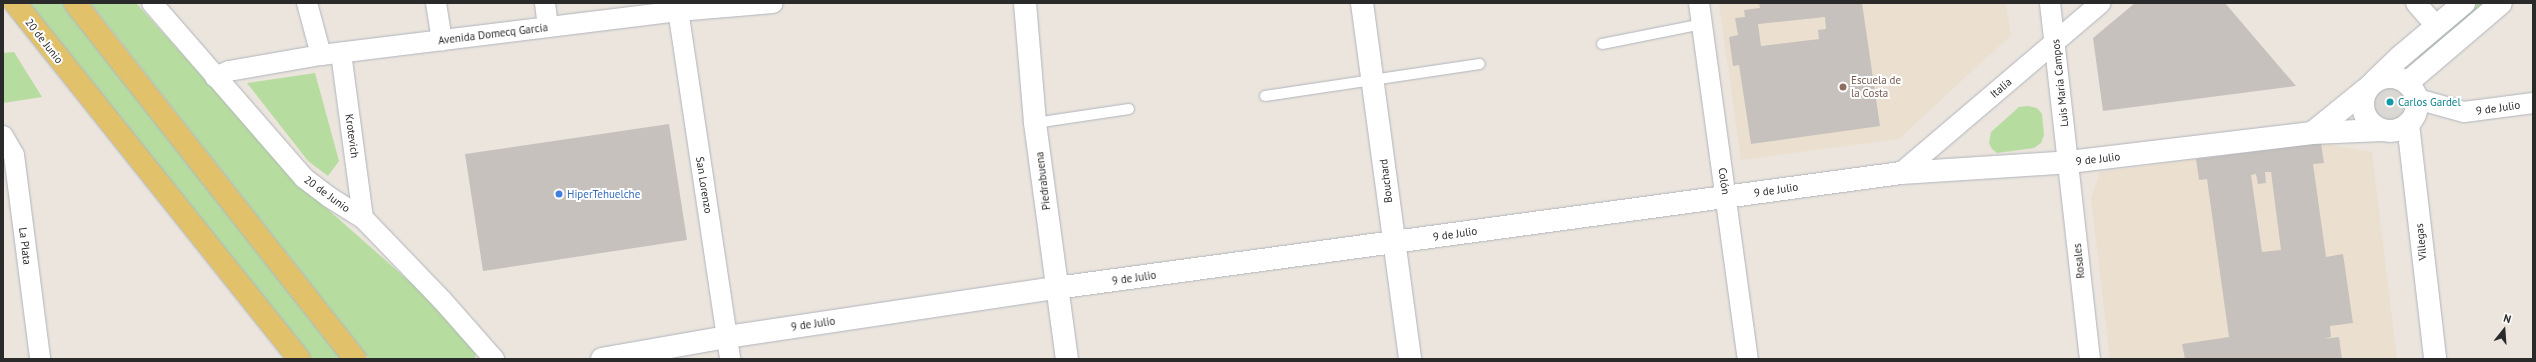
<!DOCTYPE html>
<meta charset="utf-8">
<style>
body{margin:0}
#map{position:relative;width:2536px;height:362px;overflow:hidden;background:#ebe5de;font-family:"PT Sans",sans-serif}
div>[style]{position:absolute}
.education>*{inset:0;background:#ebe0cf}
.green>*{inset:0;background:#b7dca0}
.plaza>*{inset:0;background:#dbd8d4}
.round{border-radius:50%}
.building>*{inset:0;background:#c6c1bd}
.roads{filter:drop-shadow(0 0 1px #b1b4bc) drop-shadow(0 0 1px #b1b4bc)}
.service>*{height:10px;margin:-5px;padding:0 5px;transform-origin:5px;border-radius:5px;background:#fff}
.minor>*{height:20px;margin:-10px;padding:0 10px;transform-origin:10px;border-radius:10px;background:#fff}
.secondary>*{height:22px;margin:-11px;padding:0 11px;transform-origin:11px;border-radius:11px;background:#fff}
.secondary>.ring{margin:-11px;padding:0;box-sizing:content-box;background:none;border:22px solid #fff;border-radius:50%}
.primary>*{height:22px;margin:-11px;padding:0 11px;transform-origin:11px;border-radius:11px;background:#e2c16b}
.dots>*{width:11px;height:11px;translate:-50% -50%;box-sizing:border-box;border:2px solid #fff;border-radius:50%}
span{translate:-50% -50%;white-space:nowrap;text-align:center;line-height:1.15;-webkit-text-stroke:4px #fff;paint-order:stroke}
.street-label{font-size:11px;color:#2a2a2a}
.education-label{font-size:11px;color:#785e54}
.left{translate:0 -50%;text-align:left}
.culture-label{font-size:11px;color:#0d838f}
.shop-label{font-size:11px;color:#366cbe}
.frame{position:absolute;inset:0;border:4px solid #2a2a2a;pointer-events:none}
.north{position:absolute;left:2484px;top:310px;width:40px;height:40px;-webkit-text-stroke:3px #fff;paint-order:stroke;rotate:17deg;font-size:11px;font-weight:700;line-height:16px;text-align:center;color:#2a2a2a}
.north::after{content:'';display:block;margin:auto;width:14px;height:18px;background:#2a2a2a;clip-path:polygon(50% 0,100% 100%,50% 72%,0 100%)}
</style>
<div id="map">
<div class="education">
<i style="clip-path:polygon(1719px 3px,2006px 3px,2011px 35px,1899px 139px,1741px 160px)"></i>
<i style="clip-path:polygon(2321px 143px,2372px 152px,2397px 359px,2110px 359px,2091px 198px,2100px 172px)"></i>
</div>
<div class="green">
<i style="clip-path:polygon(26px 3px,64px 3px,344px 359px,309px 359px)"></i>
<i style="clip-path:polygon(90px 3px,136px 3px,298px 183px,418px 289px,476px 353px,475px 359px,369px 359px)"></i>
<i style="clip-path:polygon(2478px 3px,2487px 3px,2420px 60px,2416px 55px)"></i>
<i style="clip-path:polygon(14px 52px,42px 97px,3px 103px,3px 53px)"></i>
<i style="clip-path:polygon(315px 73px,339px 161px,328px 176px,308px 161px,247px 83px)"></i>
<i style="clip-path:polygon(2028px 106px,2037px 108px,2042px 114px,2044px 135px,2041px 143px,2034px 148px,1997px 153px,1992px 149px,1989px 143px,1991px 132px,2019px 107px)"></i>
</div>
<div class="plaza">
<i class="round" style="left:2371px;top:85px;width:36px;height:36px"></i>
</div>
<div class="building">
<i style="clip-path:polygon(evenodd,1759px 3px,1862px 3px,1880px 126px,1751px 144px,1739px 65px,1733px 66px,1729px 37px,1738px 35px,1735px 18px,1745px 17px,1744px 10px,1760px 8px,1759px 3px,1825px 17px,1826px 29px,1818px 30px,1819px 39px,1761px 46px,1758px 24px,1825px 17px)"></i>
<i style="clip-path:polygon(2135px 3px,2225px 3px,2296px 86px,2103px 111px,2093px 38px)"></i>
<i style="clip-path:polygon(669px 124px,687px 240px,483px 271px,465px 154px)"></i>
<i style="clip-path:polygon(evenodd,2321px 143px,2324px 163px,2313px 164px,2326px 257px,2343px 254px,2353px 323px,2330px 326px,2331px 337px,2324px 339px,2339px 337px,2342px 359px,2185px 359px,2182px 344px,2229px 337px,2207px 179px,2199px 180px,2196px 159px,2321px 143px,2265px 172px,2271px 172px,2281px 250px,2262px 252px,2251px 175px,2256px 174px,2258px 184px,2266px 183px,2265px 172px)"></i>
</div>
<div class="roads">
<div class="service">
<i style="left:1602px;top:44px;width:102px;rotate:-11.3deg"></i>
<i style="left:1265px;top:96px;width:217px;rotate:-8.5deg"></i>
<i style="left:1035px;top:123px;width:95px;rotate:-8.5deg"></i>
</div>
<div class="minor">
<i style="left:152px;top:3px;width:232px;rotate:49deg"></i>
<i style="left:304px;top:178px;width:31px;rotate:37deg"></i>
<i style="left:329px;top:197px;width:40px;rotate:32deg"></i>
<i style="left:363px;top:218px;width:114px;rotate:46.1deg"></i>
<i style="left:442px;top:300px;width:79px;rotate:48.6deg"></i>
<i style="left:307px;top:3px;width:54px;rotate:74.9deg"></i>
<i style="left:436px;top:3px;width:38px;rotate:81deg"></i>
<i style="left:545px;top:3px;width:24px;rotate:83deg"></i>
<i style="left:677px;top:3px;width:360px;rotate:81.5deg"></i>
<i style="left:1699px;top:3px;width:359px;rotate:82.2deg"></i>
<i style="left:2050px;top:3px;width:358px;rotate:83.6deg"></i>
<i style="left:2416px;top:3px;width:30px;rotate:49deg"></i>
<i style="left:341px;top:53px;width:166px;rotate:82.4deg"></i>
<i style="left:215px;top:77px;width:15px;rotate:-23deg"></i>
<i style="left:229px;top:71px;width:93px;rotate:-9.9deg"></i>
<i style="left:321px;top:55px;width:360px;rotate:-7deg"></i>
<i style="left:678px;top:11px;width:95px;rotate:-4.8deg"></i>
<i style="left:2417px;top:99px;width:49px;rotate:15.5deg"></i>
<i style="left:2464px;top:112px;width:70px;rotate:-7.4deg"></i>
<i style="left:3px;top:136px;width:22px;rotate:60deg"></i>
<i style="left:14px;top:155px;width:206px;rotate:82.7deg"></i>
<i style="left:1901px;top:173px;width:262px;rotate:-40.4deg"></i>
</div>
<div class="secondary">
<i style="left:1025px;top:3px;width:120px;rotate:85.2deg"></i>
<i style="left:1035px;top:123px;width:238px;rotate:82.3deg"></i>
<i style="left:1362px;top:3px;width:359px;rotate:82.3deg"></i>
<i class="ring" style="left:2363px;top:77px;width:32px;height:32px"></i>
<i style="left:2375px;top:81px;width:35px;rotate:-44deg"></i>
<i style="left:2400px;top:57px;width:84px;rotate:-40.2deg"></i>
<i style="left:2407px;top:83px;width:123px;rotate:-40.4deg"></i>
<i style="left:2408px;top:124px;width:237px;rotate:83.4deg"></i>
<i style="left:2312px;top:133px;width:73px;rotate:-38.9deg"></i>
<i style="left:602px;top:359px;width:127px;rotate:-10deg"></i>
<i style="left:727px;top:337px;width:333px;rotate:-8.5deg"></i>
<i style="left:1056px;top:288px;width:853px;rotate:-7.75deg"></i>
<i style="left:1901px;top:173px;width:168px;rotate:-3.7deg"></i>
<i style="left:2069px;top:162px;width:245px;rotate:-6.8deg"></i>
<i style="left:2312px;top:133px;width:70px;rotate:-2.5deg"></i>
</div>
<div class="primary">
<i style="left:15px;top:3px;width:455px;rotate:51.4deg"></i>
<i style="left:75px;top:3px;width:453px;rotate:51.8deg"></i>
</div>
</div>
<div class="dots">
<i style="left:1843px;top:87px;background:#8d6e63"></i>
<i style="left:2390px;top:102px;background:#0f9aa8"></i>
<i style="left:559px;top:194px;background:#3f7fe0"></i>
</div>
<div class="street-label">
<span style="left:493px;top:34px;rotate:-7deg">Avenida Domecq García</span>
<span style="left:44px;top:41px;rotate:52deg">20 de Junio</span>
<span style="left:2060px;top:83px;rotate:-96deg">Luis María Campos</span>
<span style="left:2001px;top:88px;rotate:-40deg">Italia</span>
<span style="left:2498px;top:108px;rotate:-8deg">9 de Julio</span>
<span style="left:352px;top:136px;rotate:82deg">Krotevich</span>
<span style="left:2098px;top:159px;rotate:-7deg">9 de Julio</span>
<span style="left:1043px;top:181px;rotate:-97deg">Piedrabuena</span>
<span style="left:1386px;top:181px;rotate:-97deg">Bouchard</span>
<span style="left:1724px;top:181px;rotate:82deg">Colón</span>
<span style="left:704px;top:185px;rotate:81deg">San Lorenzo</span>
<span style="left:1776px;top:190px;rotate:-8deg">9 de Julio</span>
<span style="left:327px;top:194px;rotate:36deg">20 de Junio</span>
<span style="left:1455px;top:234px;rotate:-8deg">9 de Julio</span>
<span style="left:2421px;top:242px;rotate:-96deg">Villegas</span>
<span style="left:25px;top:246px;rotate:83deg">La Plata</span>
<span style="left:2079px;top:261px;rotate:-96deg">Rosales</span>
<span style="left:1134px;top:278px;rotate:-8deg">9 de Julio</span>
<span style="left:813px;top:324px;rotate:-8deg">9 de Julio</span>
</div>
<div class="education-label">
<span class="left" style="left:1851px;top:87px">Escuela de<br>la Costa</span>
</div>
<div class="culture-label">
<span class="left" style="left:2398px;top:102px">Carlos Gardel</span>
</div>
<div class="shop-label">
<span class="left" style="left:567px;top:194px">HiperTehuelche</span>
</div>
<div class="frame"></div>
<div class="north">N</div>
</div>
